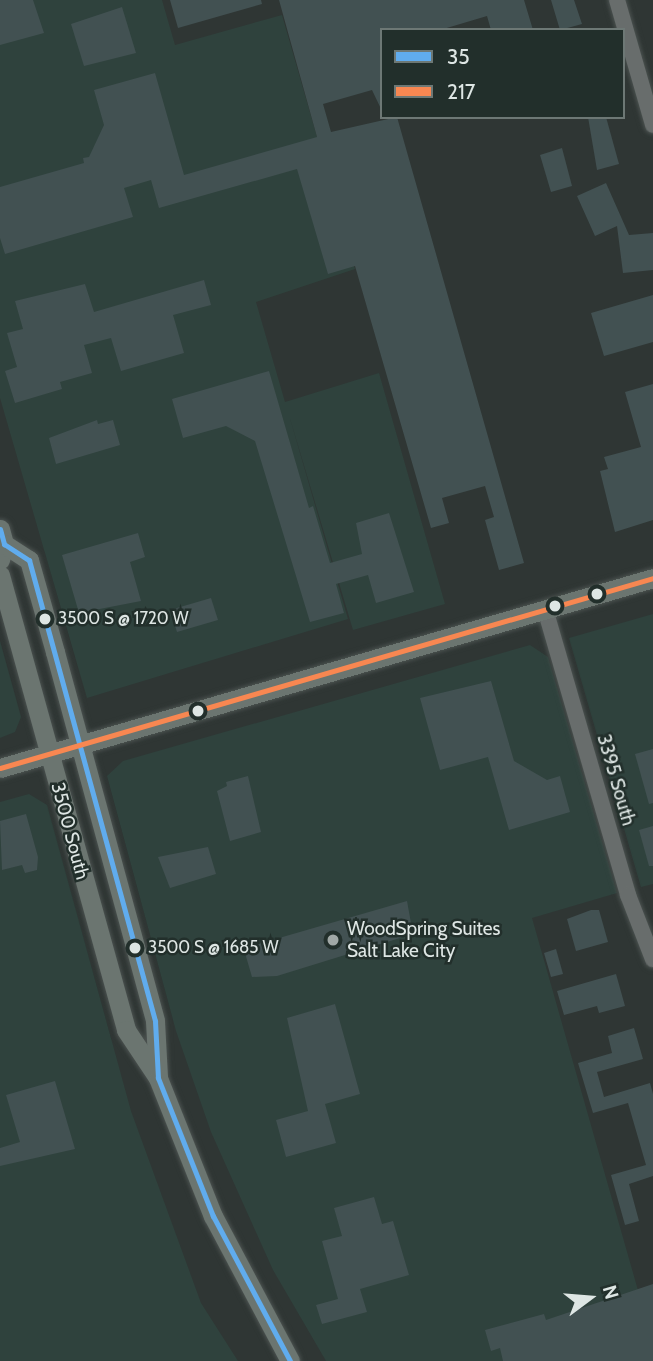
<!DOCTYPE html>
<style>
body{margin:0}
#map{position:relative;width:653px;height:1361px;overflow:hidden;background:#2f3634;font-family:Cabin,sans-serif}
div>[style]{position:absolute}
.built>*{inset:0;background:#2f423d}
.building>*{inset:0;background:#425152}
.roads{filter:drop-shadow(0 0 2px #4b5250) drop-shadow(0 0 2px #4b5250)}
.minor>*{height:16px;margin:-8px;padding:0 8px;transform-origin:8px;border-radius:8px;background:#686d6c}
.major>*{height:19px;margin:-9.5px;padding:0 9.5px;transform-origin:9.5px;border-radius:9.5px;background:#6b7570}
.bus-1>*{height:5px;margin:-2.5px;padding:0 2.5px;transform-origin:2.5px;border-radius:2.5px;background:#60acee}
.bus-2>*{height:5px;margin:-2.5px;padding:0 2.5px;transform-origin:2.5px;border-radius:2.5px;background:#f88751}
.dots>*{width:19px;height:19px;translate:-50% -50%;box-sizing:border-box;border:4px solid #222f2b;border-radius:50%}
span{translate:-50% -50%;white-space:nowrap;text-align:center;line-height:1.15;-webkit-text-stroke:5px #222f2b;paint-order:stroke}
.bus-label{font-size:17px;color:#dee6e4}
.left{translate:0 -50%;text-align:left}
.street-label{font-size:19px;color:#dee6e4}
.poi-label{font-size:19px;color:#dee6e4}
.legend{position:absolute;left:380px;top:28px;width:245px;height:91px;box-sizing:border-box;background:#222f2b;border:2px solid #6d7875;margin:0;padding:9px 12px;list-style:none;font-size:21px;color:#dee6e4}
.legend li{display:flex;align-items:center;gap:14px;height:35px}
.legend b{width:35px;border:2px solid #6d7875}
.north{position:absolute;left:555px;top:1263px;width:70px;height:70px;-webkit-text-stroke:5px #222f2b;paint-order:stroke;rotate:74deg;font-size:19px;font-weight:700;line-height:28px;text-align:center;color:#dee6e4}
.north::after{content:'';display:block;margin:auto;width:24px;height:32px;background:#dee6e4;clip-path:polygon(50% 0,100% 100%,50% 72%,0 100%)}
</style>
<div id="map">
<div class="built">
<i style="clip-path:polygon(0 0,162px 0,175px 45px,282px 15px,355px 269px,256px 302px,285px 402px,379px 373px,445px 604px,353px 630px,289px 415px,348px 619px,87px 698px,0 398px)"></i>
<i style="clip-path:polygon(653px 614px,653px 884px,641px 887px,569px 638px)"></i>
<i style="clip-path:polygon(0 641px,21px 717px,15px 732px,0 738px)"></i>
<i style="clip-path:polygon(530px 645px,548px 657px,617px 893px,532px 918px,653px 1343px,653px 1361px,326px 1361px,273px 1270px,211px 1132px,176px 1031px,107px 776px,123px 761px)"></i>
<i style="clip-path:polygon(29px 794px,47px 805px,131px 1111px,201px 1303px,238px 1361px,0 1361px,0 802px)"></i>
</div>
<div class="building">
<i style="clip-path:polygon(0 0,33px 0,44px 33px,0 45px)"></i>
<i style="clip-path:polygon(170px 0,261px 0,262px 4px,178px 28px)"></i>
<i style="clip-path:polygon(279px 0,524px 0,533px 30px,491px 30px,487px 16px,440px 30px,382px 30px,382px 111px,372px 90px,323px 104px,331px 132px,397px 117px,524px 563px,499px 570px,485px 520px,494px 517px,485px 486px,442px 498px,449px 523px,431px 528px,355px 266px,328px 274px,297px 169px,159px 208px,151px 180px,124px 188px,133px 217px,5px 254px,0 238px,0 187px,84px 163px,83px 158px,89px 157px,104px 125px,94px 90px,155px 73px,184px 175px,317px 137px)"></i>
<i style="clip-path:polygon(551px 0,574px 0,582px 24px,560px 30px)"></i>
<i style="clip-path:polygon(122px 7px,136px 53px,84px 66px,71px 24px)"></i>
<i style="clip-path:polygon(588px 117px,606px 117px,619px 164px,597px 170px)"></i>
<i style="clip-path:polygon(562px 148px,572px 186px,551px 192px,540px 155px)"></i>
<i style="clip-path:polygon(606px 183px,629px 235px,653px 233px,653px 270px,623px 273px,617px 226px,595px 236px,577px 196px)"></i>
<i style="clip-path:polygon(204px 280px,211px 305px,173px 315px,184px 353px,121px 371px,111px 338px,84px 345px,92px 373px,60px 382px,62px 389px,15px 403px,5px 371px,17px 367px,7px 333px,23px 329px,15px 301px,85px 284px,94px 312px)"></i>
<i style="clip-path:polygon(653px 295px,653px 342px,604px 356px,591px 313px)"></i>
<i style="clip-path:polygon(269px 371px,309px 508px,313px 506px,330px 563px,362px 554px,356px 523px,389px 513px,414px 592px,376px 603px,368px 575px,336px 584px,344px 613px,310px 622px,255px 441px,226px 426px,183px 438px,172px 399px)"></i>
<i style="clip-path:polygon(653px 384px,653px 520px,615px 532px,600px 471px,608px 469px,604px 457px,641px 447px,625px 392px)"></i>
<i style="clip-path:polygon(97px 420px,98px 424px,113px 420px,120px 445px,56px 464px,49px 438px)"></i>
<i style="clip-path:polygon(138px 533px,145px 557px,130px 562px,141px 601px,79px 613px,62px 555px)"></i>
<i style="clip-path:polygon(211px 598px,218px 620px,177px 632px,170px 610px)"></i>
<i style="clip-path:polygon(491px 681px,514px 761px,547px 780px,560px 776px,570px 812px,509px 830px,488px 757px,440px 770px,420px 698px)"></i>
<i style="clip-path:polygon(653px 749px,653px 803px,649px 804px,635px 754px)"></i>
<i style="clip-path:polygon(248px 776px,261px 832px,230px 841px,217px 791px,227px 786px,226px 782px)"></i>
<i style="clip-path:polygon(26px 814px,38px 857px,37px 870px,25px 873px,22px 865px,2px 870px,0 821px)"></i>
<i style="clip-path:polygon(653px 826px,653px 866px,649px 866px,639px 830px)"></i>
<i style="clip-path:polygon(208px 847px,216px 874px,170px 888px,158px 857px)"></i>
<i style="clip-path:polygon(407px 901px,413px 934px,277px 976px,252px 977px,245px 953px,248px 947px)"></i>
<i style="clip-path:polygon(591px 910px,599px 910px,608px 942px,576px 951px,567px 919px)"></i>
<i style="clip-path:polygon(556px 949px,563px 974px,551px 977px,544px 953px)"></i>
<i style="clip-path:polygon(616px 974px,625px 1006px,599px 1013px,597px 1006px,564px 1015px,557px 991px)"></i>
<i style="clip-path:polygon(335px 1004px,360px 1094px,325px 1104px,336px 1143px,286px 1157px,276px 1120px,308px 1111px,287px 1018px)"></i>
<i style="clip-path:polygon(634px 1028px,643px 1059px,597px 1072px,604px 1097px,650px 1083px,653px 1094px,653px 1176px,629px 1184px,639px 1221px,625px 1225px,611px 1175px,646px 1165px,628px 1103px,593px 1113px,578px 1063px,612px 1053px,608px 1036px)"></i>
<i style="clip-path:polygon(55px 1081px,75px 1149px,0 1166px,0 1148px,20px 1142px,6px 1095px)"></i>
<i style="clip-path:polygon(374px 1197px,382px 1224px,393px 1221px,409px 1275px,360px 1289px,367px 1312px,322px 1324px,316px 1305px,338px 1299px,322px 1241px,342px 1236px,334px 1208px)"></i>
<i style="clip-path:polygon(653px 1284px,653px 1361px,503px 1361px,500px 1348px,491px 1351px,485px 1330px,544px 1314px,546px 1320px)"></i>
</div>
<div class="roads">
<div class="minor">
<i style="left:617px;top:0;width:130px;rotate:73.9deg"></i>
<i style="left:545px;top:609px;width:298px;rotate:73.8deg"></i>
<i style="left:628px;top:895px;width:69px;rotate:68.7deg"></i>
</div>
<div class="major">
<i style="left:0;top:529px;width:16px;rotate:75deg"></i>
<i style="left:4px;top:544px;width:16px;rotate:104deg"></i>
<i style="left:4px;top:544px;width:30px;rotate:33deg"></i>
<i style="left:29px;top:560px;width:96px;rotate:74.2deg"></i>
<i style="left:55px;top:652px;width:382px;rotate:74.8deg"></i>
<i style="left:155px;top:1021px;width:55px;rotate:86.9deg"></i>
<i style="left:0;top:575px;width:472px;rotate:74.5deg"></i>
<i style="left:126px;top:1030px;width:58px;rotate:56.3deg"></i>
<i style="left:158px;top:1078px;width:149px;rotate:68.3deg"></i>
<i style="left:213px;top:1216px;width:164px;rotate:62deg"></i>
<i style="left:0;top:768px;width:680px;rotate:-16.22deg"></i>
</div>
</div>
<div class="bus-1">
<i style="left:0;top:529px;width:16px;rotate:75deg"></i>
<i style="left:4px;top:544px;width:30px;rotate:33deg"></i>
<i style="left:29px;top:560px;width:478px;rotate:74.7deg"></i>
<i style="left:155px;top:1021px;width:57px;rotate:87deg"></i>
<i style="left:158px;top:1078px;width:149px;rotate:68.3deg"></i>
<i style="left:213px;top:1216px;width:164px;rotate:62deg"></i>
</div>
<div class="bus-2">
<i style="left:0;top:768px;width:680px;rotate:-16.22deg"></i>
</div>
<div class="dots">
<i style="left:597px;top:594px;background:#dee6e4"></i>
<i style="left:555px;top:606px;background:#dee6e4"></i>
<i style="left:45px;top:619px;background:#dee6e4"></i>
<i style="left:198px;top:711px;background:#dee6e4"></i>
<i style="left:333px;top:940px;background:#a1a8a6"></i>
<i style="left:135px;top:948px;background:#dee6e4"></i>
</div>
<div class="bus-label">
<span class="left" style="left:58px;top:619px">3500 S @ 1720 W</span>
<span class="left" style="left:148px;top:948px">3500 S @ 1685 W</span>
</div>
<div class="street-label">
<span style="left:616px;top:780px;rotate:74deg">3395 South</span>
<span style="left:70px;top:831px;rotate:75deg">3500 South</span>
</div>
<div class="poi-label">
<span class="left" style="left:347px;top:940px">WoodSpring Suites<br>Salt Lake City</span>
</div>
<ul class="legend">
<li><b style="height:9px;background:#60acee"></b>35</li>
<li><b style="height:9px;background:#f88751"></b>217</li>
</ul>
<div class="north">N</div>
</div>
